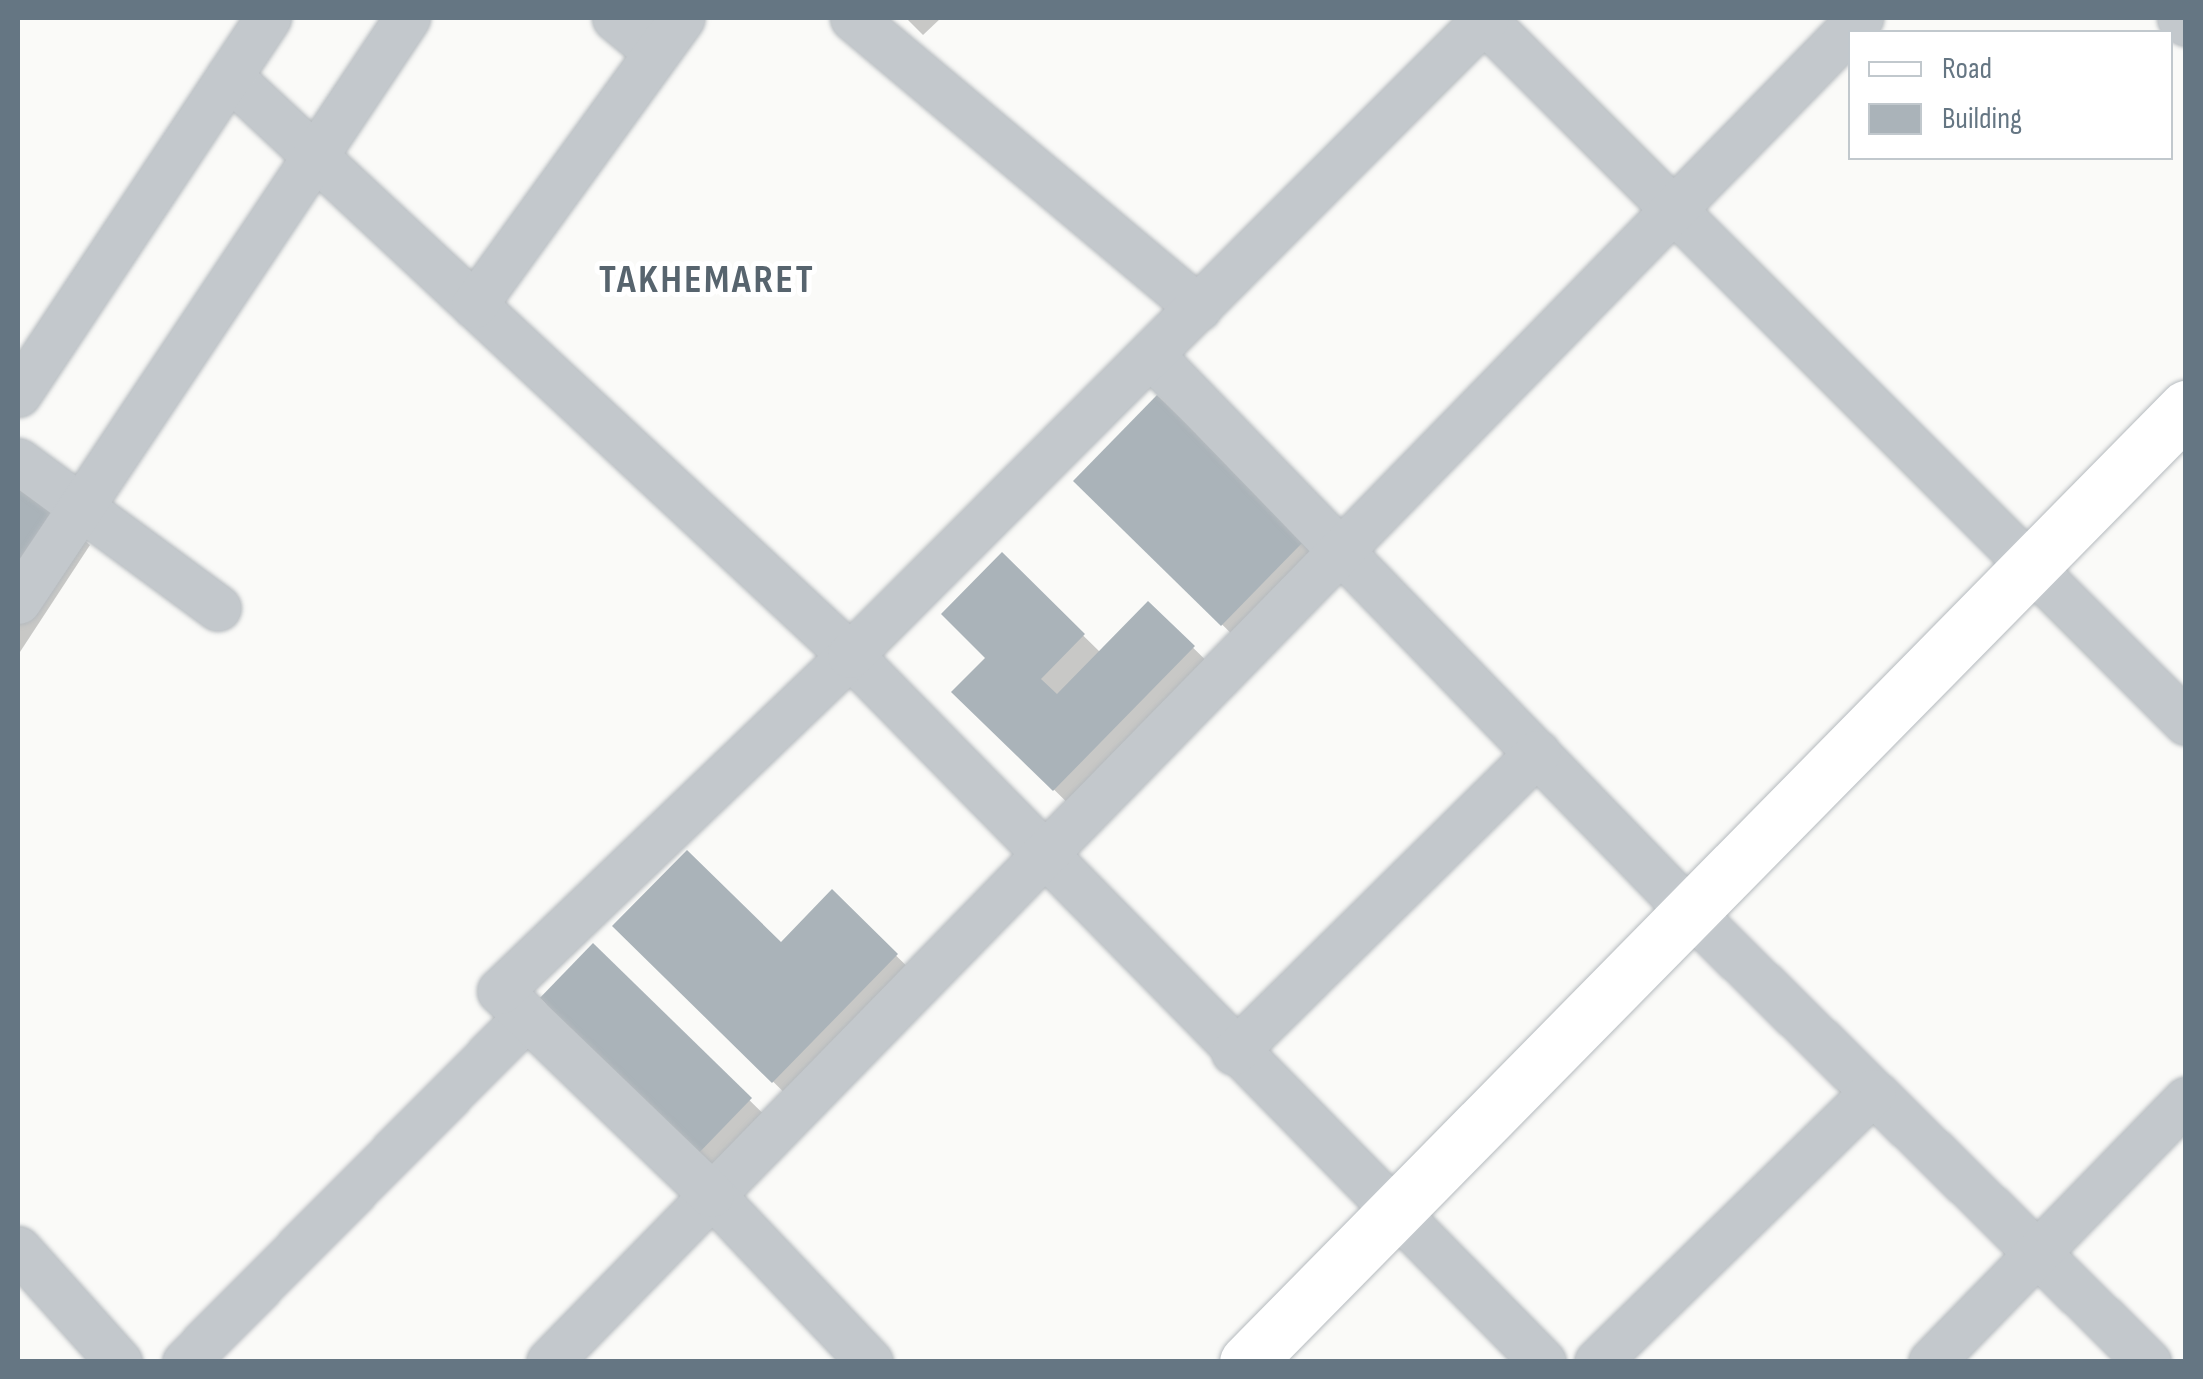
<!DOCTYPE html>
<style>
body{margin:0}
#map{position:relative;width:2203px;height:1379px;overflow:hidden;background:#fafaf8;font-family:"Sofia Sans Condensed",sans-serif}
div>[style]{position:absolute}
.shadow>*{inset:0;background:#0003}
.building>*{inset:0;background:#aab3b9}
.roads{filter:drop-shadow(0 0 2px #b5babe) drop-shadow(0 0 2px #b5babe)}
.minor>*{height:45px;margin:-22.5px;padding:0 22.5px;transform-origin:22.5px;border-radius:22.5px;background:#c3c8cc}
.major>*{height:55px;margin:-27.5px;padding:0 27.5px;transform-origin:27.5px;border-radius:27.5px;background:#fff}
span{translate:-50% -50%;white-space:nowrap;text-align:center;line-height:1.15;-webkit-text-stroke:10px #fff;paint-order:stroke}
.district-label{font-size:40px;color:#57646e;font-weight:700;letter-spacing:2.5px}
.frame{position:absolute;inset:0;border:20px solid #657683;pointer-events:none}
.legend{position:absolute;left:1848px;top:30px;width:325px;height:130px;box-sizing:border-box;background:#fff;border:2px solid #c1c8cd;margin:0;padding:12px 18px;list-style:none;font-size:30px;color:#657683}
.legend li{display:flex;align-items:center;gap:20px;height:50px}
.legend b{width:50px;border:2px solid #c1c8cd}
</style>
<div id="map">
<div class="shadow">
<i style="clip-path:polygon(906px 18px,941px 18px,923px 35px)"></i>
<i style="clip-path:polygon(1157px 398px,1336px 574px,1255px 657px,1077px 481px)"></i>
<i style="clip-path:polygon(18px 487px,90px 545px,18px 655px)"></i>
<i style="clip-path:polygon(1002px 556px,1101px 653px,1148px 604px,1218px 672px,1079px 814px,954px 692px,988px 658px)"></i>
<i style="clip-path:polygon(832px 893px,921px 980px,806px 1114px,615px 926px,781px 945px)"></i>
<i style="clip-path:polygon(593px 947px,783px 1133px,727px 1190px,537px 1004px)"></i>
</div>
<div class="building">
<i style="clip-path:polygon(1157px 395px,1305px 540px,1221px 626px,1073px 481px)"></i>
<i style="clip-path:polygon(18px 484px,58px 511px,18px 573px)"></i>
<i style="clip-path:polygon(1002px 552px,1085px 634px,1041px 679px,1057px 694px,1148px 601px,1195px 646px,1053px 791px,951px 692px,985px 658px,941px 614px)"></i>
<i style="clip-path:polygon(687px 850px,781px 942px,832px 889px,898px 954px,772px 1083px,612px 926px)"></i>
<i style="clip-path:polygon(593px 943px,752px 1098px,693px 1159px,534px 1004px)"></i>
</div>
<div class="roads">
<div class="minor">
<i style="left:615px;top:18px;width:50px;rotate:39.4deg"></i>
<i style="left:853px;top:18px;width:451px;rotate:40deg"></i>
<i style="left:1482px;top:18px;width:996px;rotate:45deg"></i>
<i style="left:2180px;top:18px;width:8px;rotate:40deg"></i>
<i style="left:229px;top:76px;width:849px;rotate:43deg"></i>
<i style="left:850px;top:655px;width:990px;rotate:45.57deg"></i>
<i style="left:474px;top:305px;width:354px;rotate:-54.1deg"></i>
<i style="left:1151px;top:355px;width:779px;rotate:45.94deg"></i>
<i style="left:1693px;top:915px;width:638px;rotate:44.49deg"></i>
<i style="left:18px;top:394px;width:452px;rotate:-56.4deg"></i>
<i style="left:18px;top:461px;width:248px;rotate:36.3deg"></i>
<i style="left:18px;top:601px;width:701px;rotate:-56.29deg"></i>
<i style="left:1234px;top:1052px;width:426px;rotate:-44.6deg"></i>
<i style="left:18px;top:1249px;width:152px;rotate:48.2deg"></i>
<i style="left:185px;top:1362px;width:486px;rotate:-45.3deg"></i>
<i style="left:549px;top:1362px;width:1878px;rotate:-45.71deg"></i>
<i style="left:870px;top:1362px;width:231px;rotate:-133.4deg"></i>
<i style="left:711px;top:1194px;width:293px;rotate:-136.1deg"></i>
<i style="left:500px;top:991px;width:485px;rotate:-43.8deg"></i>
<i style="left:850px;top:655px;width:900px;rotate:-45.05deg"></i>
<i style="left:1597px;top:1362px;width:386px;rotate:-44.4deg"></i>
<i style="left:1931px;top:1362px;width:366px;rotate:-45.8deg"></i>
</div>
<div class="major">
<i style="left:1247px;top:1362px;width:1339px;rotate:-45.45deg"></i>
</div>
</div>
<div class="district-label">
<span style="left:707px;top:280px">TAKHEMARET</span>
</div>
<div class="frame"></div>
<ul class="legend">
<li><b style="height:12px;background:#fff"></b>Road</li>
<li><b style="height:28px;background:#aab3b9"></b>Building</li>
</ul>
</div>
